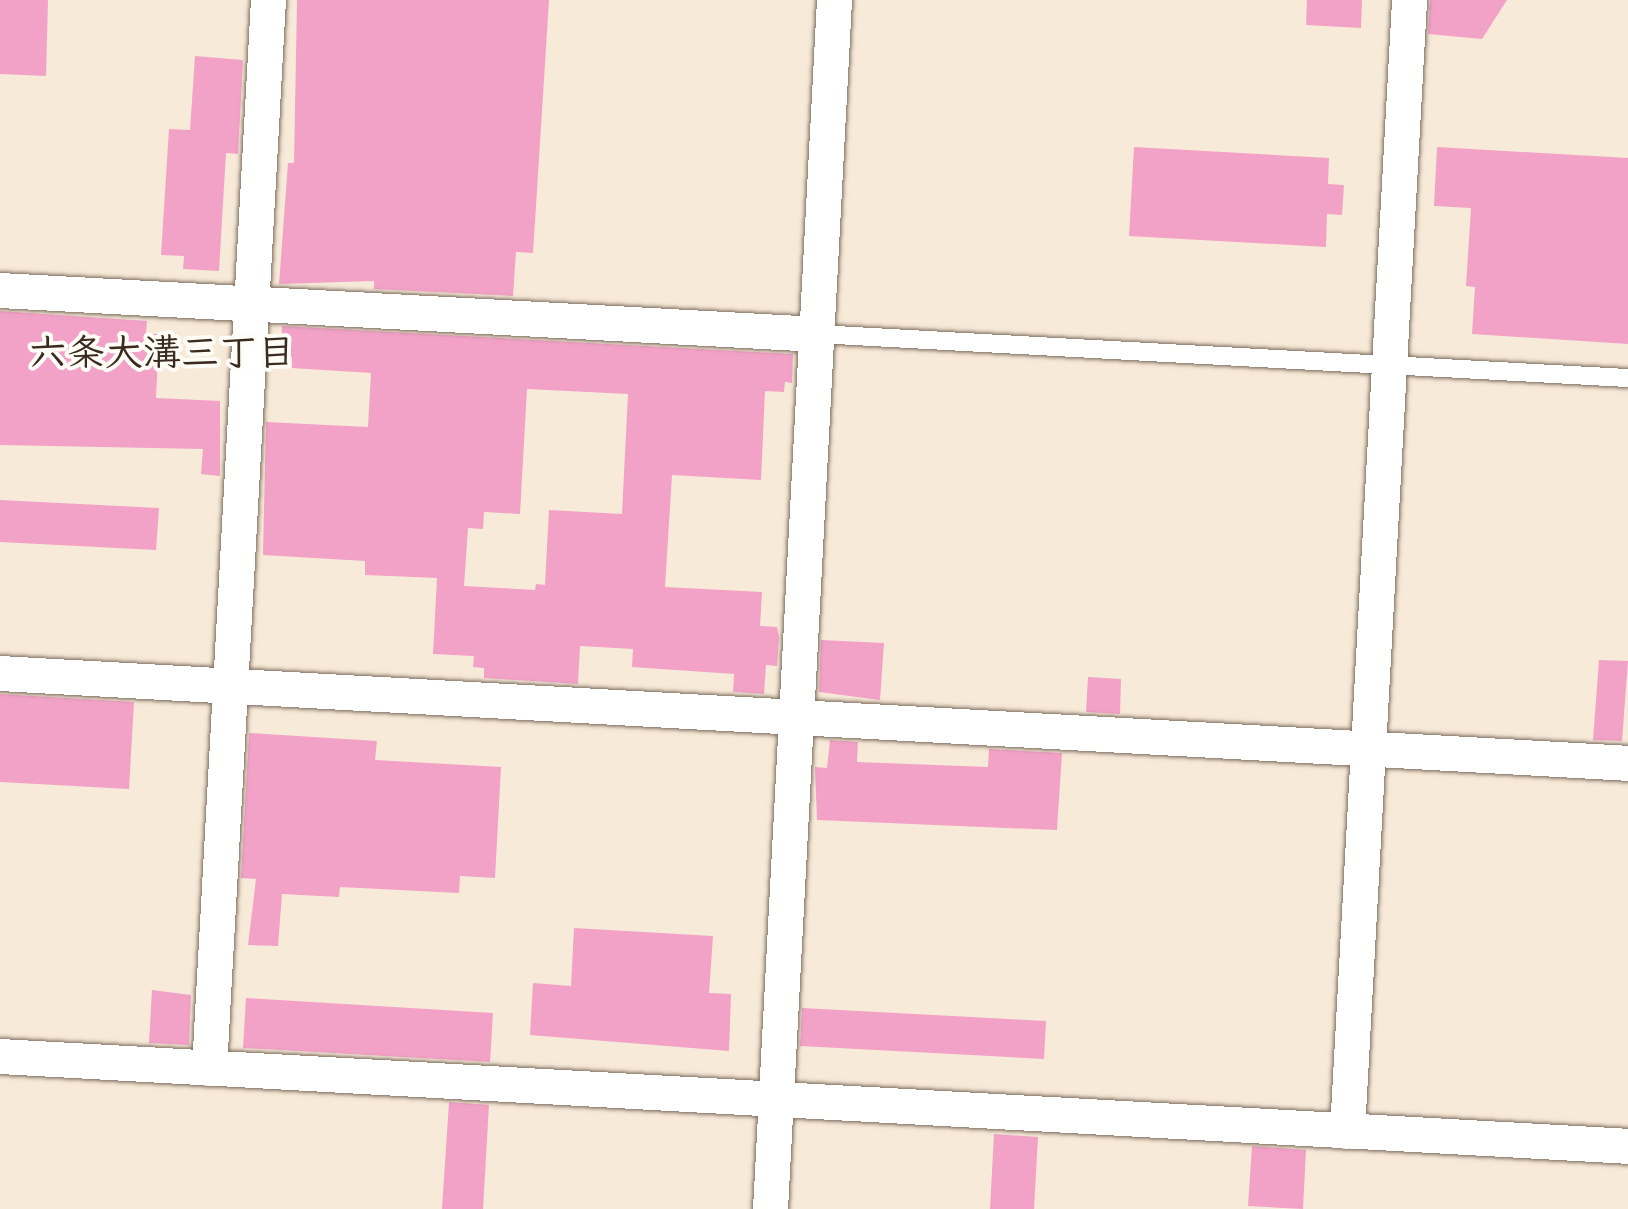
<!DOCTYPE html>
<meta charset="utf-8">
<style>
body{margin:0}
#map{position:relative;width:1628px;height:1209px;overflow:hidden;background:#f8ead8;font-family:"Shantell Sans","Klee One",sans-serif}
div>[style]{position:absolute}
.building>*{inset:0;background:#f2a2c7}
.roads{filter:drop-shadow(0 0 2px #7d6d5f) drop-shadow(0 0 2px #7d6d5f)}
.service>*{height:18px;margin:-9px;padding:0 9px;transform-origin:9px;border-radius:9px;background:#fff}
.minor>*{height:35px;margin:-17.5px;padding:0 17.5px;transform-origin:17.5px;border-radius:17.5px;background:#fff}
span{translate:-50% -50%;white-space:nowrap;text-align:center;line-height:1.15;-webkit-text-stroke:8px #fdfcf7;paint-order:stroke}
.neighbourhood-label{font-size:38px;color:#3b2a1e;font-weight:700}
</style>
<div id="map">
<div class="building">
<i style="clip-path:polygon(0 0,48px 0,46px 76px,0 74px)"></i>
<i style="clip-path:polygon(297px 0,549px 0,533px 253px,516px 252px,513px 296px,374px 289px,374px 281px,279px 284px,288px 163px,294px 163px)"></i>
<i style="clip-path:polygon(1307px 0,1362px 0,1361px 28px,1306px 25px)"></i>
<i style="clip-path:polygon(1430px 0,1507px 0,1482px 39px,1428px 34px)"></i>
<i style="clip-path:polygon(195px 56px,243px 60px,238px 154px,226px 153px,219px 271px,183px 269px,184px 256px,161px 255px,169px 129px,190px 130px)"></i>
<i style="clip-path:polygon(1134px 147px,1329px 158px,1328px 184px,1344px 185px,1342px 215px,1327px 214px,1326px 247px,1129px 236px)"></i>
<i style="clip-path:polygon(1437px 147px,1628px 158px,1628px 344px,1472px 334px,1475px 287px,1466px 286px,1471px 208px,1434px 206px)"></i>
<i style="clip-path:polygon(0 311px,147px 321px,146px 334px,159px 334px,156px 398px,220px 401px,220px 476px,201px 474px,203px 449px,0 445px)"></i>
<i style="clip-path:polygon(evenodd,282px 326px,793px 354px,792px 383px,785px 382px,784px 392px,765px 391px,761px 480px,672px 475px,665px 587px,762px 592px,760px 626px,777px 627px,779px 637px,777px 666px,766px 665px,764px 694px,733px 692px,734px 674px,632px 667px,633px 649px,580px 646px,578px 684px,484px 678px,484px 668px,473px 667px,474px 656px,433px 654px,437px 578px,365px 575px,365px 561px,263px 555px,266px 422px,368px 427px,371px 373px,292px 368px,292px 357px,281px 356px,282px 326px,527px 389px,628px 394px,622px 514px,549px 510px,545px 585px,536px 584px,535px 590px,464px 586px,468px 528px,483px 529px,484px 512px,520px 514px,527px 389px)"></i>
<i style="clip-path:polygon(0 500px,159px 508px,156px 550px,0 542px)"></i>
<i style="clip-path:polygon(821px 640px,884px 643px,880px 700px,819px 692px)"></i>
<i style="clip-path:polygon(1599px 660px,1628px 661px,1622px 741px,1593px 740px)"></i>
<i style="clip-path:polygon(1088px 677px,1121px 679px,1120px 714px,1086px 712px)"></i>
<i style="clip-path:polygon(0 694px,134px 702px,129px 789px,0 782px)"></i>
<i style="clip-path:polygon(249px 733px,377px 741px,375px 760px,501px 767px,495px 878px,460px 876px,459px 893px,340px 887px,339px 897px,282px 894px,278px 946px,248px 945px,256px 879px,241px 878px)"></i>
<i style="clip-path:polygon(830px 740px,858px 742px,857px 762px,988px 767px,989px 749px,1062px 753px,1057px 830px,817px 820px,815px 767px,827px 768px)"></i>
<i style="clip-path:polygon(574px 928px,713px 936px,709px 993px,731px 994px,729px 1051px,530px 1035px,533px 983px,571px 986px)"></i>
<i style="clip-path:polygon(152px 990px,191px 995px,189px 1045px,149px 1043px)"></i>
<i style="clip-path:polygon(246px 998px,493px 1013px,490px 1062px,243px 1048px)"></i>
<i style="clip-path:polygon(802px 1008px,1046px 1021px,1044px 1059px,800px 1046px)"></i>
<i style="clip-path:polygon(449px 1102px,489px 1105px,483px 1209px,442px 1209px)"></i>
<i style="clip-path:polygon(994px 1134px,1038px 1137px,1034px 1209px,990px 1209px)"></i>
<i style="clip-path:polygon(1252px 1146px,1306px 1150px,1303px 1209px,1248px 1206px)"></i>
</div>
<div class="roads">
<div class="service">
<i style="left:817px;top:334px;width:812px;rotate:3.11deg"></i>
</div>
<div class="minor">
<i style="left:0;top:290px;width:818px;rotate:3.08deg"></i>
<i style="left:0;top:673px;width:1630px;rotate:3.16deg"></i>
<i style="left:0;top:1056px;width:1630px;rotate:3.16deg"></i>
<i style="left:209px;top:1068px;width:1070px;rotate:-86.84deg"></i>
<i style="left:1347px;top:1131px;width:1133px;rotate:-86.86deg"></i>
<i style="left:770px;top:1209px;width:1211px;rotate:-86.97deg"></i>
</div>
</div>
<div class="neighbourhood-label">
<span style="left:162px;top:352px">六条大溝三丁目</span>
</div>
</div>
